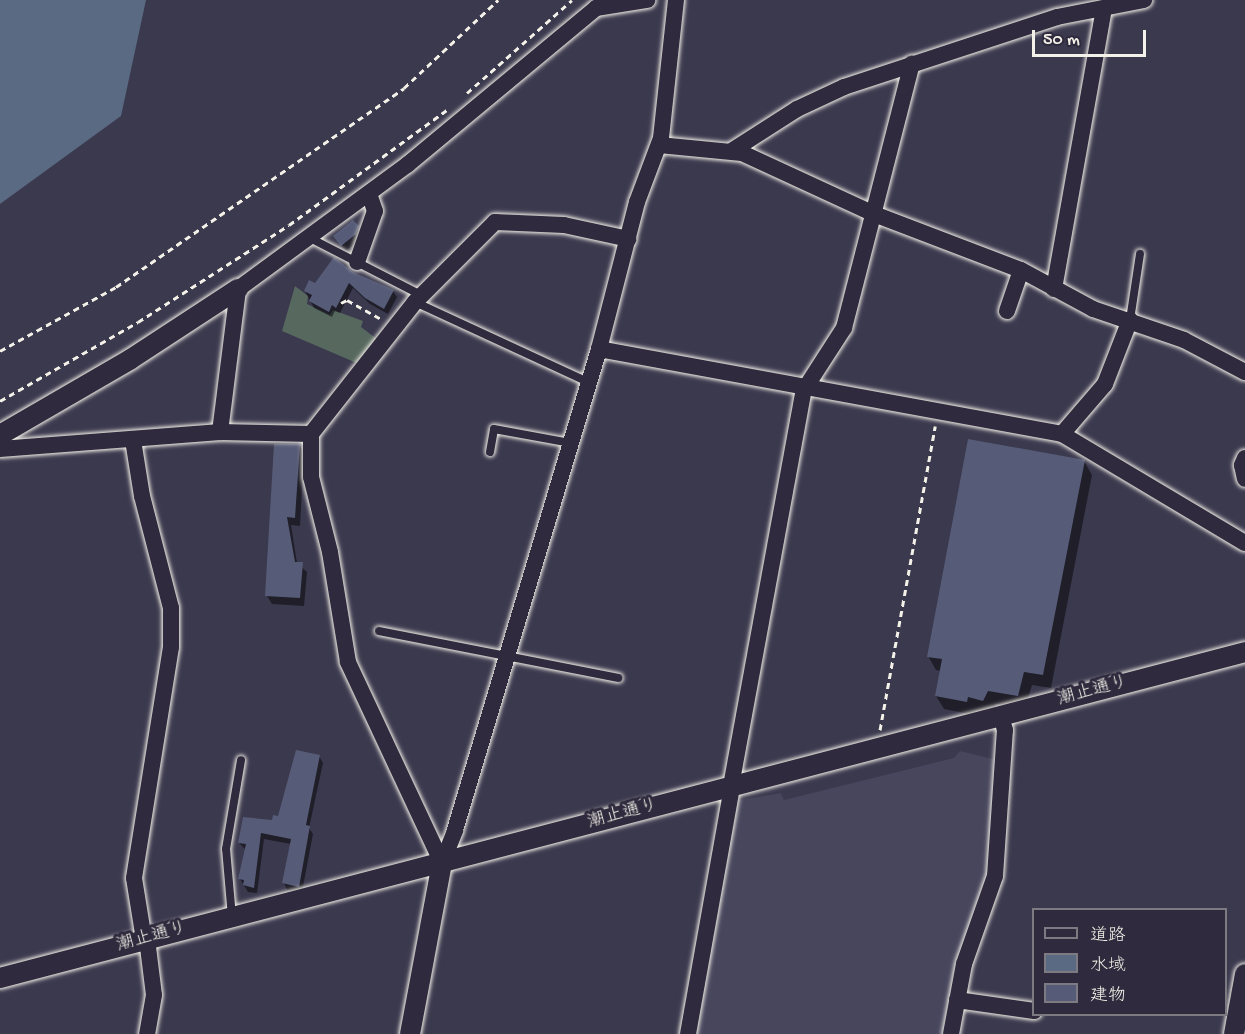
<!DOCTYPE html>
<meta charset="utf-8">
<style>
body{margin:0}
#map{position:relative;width:1245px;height:1034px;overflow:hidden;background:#3b394e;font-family:"Gochi Hand","Klee One",sans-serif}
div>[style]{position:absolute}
.built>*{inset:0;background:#47465d}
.green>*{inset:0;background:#57685f}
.water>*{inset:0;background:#596a82}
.shadow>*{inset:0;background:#0007}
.building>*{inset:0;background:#565b77}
.path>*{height:3px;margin-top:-1.5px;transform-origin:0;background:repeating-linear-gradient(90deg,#f4f1e8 0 6px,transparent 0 10.5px)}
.roads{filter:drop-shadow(0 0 2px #f4f1e8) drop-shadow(0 0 2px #f4f1e8)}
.service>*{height:8px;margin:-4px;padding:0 4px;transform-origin:4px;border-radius:4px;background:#2f2a3d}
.minor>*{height:16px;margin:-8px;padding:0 8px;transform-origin:8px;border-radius:8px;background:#2f2a3d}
.tertiary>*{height:20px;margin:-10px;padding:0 10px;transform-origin:10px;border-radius:10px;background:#2f2a3d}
span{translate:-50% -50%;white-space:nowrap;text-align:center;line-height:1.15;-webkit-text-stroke:6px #2f2a3d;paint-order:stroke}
.street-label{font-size:18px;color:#f4f1e8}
.legend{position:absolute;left:1032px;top:908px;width:195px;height:108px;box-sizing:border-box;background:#2f2a3d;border:2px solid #7e7a81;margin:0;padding:8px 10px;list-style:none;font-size:18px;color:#f4f1e8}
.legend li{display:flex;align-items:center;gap:12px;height:30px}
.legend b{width:30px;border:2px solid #7e7a81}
.scale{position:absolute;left:1032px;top:30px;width:114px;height:27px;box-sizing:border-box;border:3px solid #f4f1e8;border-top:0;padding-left:8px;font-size:18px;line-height:21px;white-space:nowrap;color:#f4f1e8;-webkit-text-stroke:4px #2f2a3d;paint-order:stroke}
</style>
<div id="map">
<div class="built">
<i style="clip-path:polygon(960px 751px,997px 760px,990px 879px,955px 963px,942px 1034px,695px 1034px,735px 801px,781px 793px,784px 800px,954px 758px)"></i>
</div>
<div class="green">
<i style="clip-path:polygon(295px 286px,308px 296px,307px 304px,330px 315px,333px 310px,363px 321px,361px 327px,378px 340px,359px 364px,282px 331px)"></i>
</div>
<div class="water">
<i style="clip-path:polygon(0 0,146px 0,121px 116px,0 204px)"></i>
</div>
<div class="shadow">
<i style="clip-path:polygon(357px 227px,361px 234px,359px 240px,346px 251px,339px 243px)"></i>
<i style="clip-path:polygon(352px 273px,393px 291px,397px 297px,388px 314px,370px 304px,353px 288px,340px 313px,335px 311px,332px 317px,314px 308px,305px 291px)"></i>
<i style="clip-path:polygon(300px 446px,304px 454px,300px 526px,291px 525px,297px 563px,307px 572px,304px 606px,272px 604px,267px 596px)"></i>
<i style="clip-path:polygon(1084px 461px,1092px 475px,1051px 688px,1032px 685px,1025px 708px,996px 704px,991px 714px,976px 710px,974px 715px,944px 709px,936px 696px,941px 671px,936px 670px,928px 656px)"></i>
<i style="clip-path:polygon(319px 756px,323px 763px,309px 828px,313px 834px,302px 892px,287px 890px,284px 883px,291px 844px,264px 839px,257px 893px,248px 892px,240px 879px,246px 850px,239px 843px,279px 818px)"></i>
</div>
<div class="building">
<i style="clip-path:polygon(353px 220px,359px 226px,356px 234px,341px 246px,333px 236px)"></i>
<i style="clip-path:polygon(334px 257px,353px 272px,394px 290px,384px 309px,365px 298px,349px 283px,336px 308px,332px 305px,329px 312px,309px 301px,312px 295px,304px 291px,309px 280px,315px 283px)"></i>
<i style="clip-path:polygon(968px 439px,1085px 460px,1043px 675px,1024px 672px,1018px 696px,988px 691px,983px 701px,968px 697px,967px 702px,935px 696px,942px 659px,927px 657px)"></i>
<i style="clip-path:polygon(274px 444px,300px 444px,295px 518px,287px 517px,295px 562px,303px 562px,300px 598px,265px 596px)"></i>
<i style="clip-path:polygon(296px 750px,320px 755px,306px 825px,310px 826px,299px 887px,282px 883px,291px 839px,261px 833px,254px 888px,243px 885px,244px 880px,238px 879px,246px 844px,238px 843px,243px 817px,272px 820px,273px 815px,278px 816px)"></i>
</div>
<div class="path">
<i style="left:467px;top:93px;width:140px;rotate:-41.5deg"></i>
<i style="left:341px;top:303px;width:7px;rotate:-27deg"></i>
<i style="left:347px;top:300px;width:41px;rotate:29.1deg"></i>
<i style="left:0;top:351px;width:132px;rotate:-28.9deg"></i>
<i style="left:116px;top:287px;width:350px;rotate:-34.6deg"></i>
<i style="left:404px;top:88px;width:129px;rotate:-43.1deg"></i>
<i style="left:0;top:401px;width:159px;rotate:-29.8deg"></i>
<i style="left:138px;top:322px;width:179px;rotate:-32.7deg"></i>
<i style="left:289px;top:225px;width:197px;rotate:-36.1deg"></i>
<i style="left:880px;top:730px;width:309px;rotate:-79.7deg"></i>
</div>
<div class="roads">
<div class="service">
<i style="left:310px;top:238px;width:125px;rotate:27.2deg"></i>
<i style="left:415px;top:302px;width:191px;rotate:24.8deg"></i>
<i style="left:1130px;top:320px;width:67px;rotate:-81.4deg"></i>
<i style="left:490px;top:452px;width:23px;rotate:-80deg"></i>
<i style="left:494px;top:429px;width:77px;rotate:10.4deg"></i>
<i style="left:379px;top:631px;width:244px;rotate:11.1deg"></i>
<i style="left:232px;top:917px;width:68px;rotate:-95deg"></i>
<i style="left:226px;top:849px;width:90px;rotate:-80.4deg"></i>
</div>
<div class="minor">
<i style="left:659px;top:145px;width:83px;rotate:5.5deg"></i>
<i style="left:742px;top:153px;width:145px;rotate:24.8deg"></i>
<i style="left:874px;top:214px;width:157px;rotate:20.9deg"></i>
<i style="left:1021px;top:270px;width:82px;rotate:28.4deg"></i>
<i style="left:1093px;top:309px;width:96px;rotate:18.8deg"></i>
<i style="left:1184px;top:340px;width:69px;rotate:27.7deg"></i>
<i style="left:733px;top:150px;width:76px;rotate:-32.6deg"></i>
<i style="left:797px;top:109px;width:52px;rotate:-25.1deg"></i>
<i style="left:844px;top:87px;width:224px;rotate:-18.2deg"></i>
<i style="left:1057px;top:17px;width:89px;rotate:-11.1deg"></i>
<i style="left:357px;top:262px;width:54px;rotate:-70.6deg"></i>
<i style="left:375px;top:211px;width:18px;rotate:-109deg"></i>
<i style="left:1054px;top:289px;width:285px;rotate:-79.9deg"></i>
<i style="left:1007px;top:311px;width:43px;rotate:-71.1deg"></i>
<i style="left:599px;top:349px;width:471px;rotate:10.4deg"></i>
<i style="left:1062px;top:434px;width:213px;rotate:30.8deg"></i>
<i style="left:220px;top:432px;width:144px;rotate:-82.8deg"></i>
<i style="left:238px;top:289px;width:210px;rotate:-36.3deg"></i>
<i style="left:407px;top:165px;width:246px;rotate:-39.7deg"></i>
<i style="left:596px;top:8px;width:52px;rotate:-8.9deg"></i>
<i style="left:1062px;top:434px;width:66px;rotate:-49.3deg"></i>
<i style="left:1105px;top:384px;width:69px;rotate:-68.7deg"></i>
<i style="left:133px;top:440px;width:57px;rotate:80.9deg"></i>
<i style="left:142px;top:496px;width:116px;rotate:75.5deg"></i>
<i style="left:171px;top:608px;width:39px;rotate:90deg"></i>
<i style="left:171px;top:647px;width:234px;rotate:99.1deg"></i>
<i style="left:134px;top:878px;width:63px;rotate:80.8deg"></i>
<i style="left:0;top:449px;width:221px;rotate:-4.4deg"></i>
<i style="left:220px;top:432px;width:91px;rotate:1.3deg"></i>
<i style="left:1245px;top:458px;width:8px;rotate:113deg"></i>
<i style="left:1242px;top:465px;width:14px;rotate:78deg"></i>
<i style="left:731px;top:786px;width:403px;rotate:-79.6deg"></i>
<i style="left:804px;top:390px;width:74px;rotate:-57.2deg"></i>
<i style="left:844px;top:328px;width:273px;rotate:-75.6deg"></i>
<i style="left:442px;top:863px;width:35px;rotate:-68deg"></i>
<i style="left:455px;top:830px;width:502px;rotate:-73.33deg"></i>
<i style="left:599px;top:349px;width:152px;rotate:-75.5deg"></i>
<i style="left:637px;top:202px;width:68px;rotate:-69.4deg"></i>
<i style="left:661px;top:138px;width:139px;rotate:-83.8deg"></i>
<i style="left:442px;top:863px;width:222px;rotate:-115.1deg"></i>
<i style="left:348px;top:662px;width:111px;rotate:-99.3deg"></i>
<i style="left:330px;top:552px;width:77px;rotate:-104.2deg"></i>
<i style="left:311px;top:477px;width:43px;rotate:-90deg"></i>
<i style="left:311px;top:434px;width:168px;rotate:-51.8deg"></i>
<i style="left:415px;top:302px;width:113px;rotate:-45deg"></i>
<i style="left:495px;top:222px;width:69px;rotate:2.5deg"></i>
<i style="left:564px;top:225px;width:66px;rotate:12.2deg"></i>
<i style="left:147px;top:939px;width:56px;rotate:82.9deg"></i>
<i style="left:154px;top:995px;width:40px;rotate:100deg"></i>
<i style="left:957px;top:1000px;width:78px;rotate:8.1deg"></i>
<i style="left:688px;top:1034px;width:252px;rotate:-79.9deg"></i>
<i style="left:951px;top:1034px;width:71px;rotate:-79.5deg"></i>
<i style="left:964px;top:964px;width:93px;rotate:-70.6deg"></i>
<i style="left:995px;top:876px;width:146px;rotate:-86.1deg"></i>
<i style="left:1005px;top:730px;width:15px;rotate:-106deg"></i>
</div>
<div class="tertiary">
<i style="left:0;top:435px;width:151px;rotate:-30.1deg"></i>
<i style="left:131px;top:359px;width:128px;rotate:-33.2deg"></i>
<i style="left:0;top:978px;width:1287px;rotate:-14.67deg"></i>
<i style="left:410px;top:1034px;width:174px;rotate:-79.4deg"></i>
<i style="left:1234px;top:1034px;width:61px;rotate:-79.6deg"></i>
</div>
</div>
<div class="street-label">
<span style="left:1093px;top:692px;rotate:-15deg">潮止通り</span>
<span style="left:623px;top:815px;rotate:-15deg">潮止通り</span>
<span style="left:152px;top:938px;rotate:-15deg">潮止通り</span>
</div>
<ul class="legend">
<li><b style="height:8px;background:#2f2a3d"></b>道路</li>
<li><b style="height:16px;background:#596a82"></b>水域</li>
<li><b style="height:16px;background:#565b77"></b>建物</li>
</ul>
<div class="scale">50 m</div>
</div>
